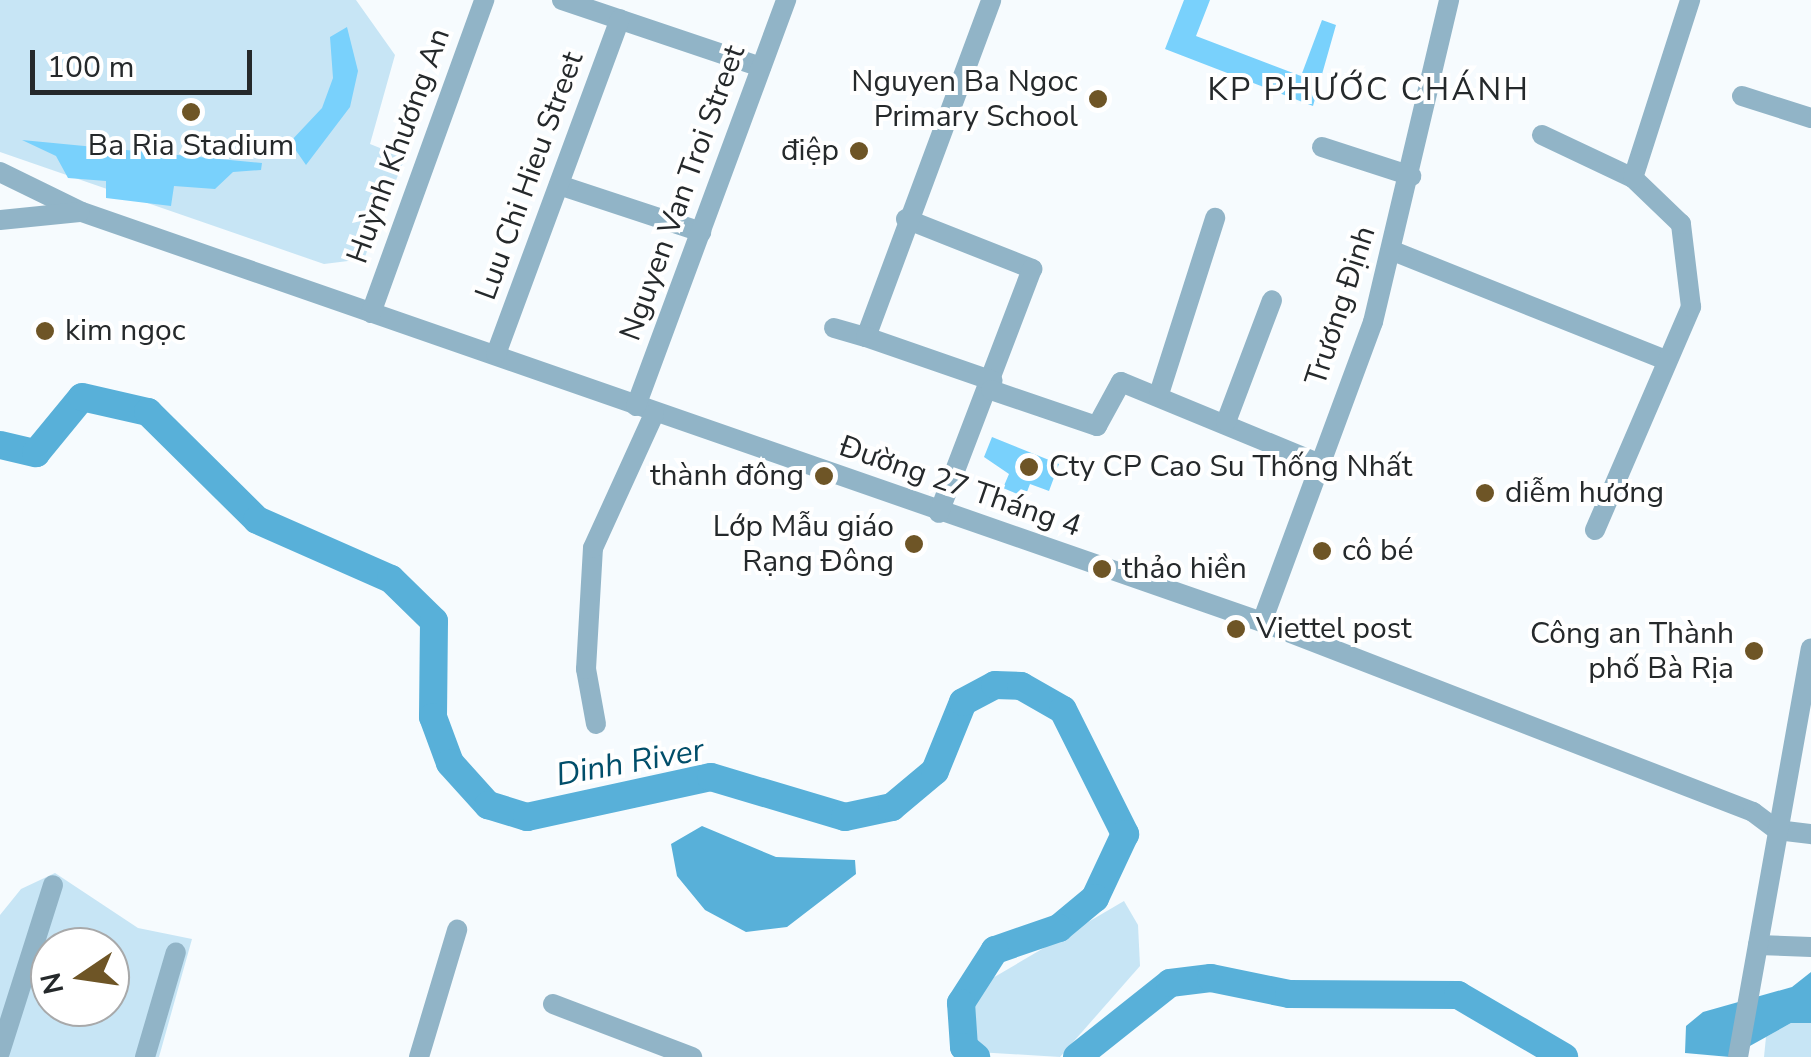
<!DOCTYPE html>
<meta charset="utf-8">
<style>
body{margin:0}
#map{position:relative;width:1811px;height:1057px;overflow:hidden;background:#f6fbfe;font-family:"Nunito Sans",sans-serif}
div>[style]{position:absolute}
.green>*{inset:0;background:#c7e5f5}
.water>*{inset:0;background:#58b0d9}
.river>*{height:28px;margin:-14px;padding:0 14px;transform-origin:14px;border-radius:14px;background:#58b0d9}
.building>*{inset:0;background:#79d1fc}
.minor>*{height:20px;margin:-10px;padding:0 10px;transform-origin:10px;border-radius:10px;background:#91b4c7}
.dots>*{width:28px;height:28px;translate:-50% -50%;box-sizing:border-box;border:5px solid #fff;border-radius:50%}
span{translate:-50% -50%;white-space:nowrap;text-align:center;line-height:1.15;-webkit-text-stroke:8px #fff;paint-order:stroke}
.poi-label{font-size:30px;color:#25292b}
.right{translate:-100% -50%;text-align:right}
.left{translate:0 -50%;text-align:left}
.street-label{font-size:30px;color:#25292b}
.neighbourhood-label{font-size:32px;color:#25292b;letter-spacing:2.5px}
.water-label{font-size:32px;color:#014e6a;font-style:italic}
.north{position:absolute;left:30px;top:927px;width:100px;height:100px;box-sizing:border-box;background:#fff;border:2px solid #a8a9aa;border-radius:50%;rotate:257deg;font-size:28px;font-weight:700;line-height:40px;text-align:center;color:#25292b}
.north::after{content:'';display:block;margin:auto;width:35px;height:45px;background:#6e5526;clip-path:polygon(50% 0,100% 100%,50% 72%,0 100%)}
.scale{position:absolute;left:30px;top:50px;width:222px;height:45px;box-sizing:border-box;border:5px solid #25292b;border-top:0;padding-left:12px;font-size:30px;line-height:35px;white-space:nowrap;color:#25292b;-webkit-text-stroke:8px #fff;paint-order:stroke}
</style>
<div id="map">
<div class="green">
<i style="clip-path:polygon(0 0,356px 0,395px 55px,370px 144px,405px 158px,364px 259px,324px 264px,0 152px)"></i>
<i style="clip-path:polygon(evenodd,55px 873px,138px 928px,192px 939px,159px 1057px,0 1057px,0 915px,21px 889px,55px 873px,50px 947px,110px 947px,110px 1007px,50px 1007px,50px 947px)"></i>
<i style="clip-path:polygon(1124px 901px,1138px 925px,1140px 966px,1060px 1057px,977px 1052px,966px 1017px,979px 986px)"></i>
<i style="clip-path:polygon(1791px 1023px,1811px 1023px,1811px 1057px,1764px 1057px,1766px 1037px)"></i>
</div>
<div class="water">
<i style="clip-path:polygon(702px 826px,776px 857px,855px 860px,856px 874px,787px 927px,746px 932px,705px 910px,677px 876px,671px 844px)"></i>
<i style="clip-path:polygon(1811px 972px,1811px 1023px,1791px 1023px,1730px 1057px,1685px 1053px,1686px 1026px,1703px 1012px,1792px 987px)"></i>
</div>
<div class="river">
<i style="left:0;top:445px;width:37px;rotate:13deg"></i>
<i style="left:36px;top:453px;width:72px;rotate:-50.6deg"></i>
<i style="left:82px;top:397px;width:68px;rotate:12.8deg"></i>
<i style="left:148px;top:412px;width:153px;rotate:44.7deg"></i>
<i style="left:257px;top:520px;width:146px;rotate:23.8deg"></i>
<i style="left:391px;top:579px;width:60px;rotate:44.3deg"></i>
<i style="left:434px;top:621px;width:96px;rotate:90.6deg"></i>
<i style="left:433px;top:717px;width:49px;rotate:69.7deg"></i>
<i style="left:450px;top:763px;width:57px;rotate:47.9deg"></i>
<i style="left:488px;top:805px;width:41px;rotate:17.1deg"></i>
<i style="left:527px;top:817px;width:188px;rotate:-12.3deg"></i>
<i style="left:711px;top:777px;width:140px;rotate:16.6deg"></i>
<i style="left:845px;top:817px;width:48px;rotate:-12deg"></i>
<i style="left:892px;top:807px;width:56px;rotate:-39.9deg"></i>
<i style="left:935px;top:771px;width:74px;rotate:-67.9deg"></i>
<i style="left:963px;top:702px;width:36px;rotate:-28deg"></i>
<i style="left:995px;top:685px;width:26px;rotate:2deg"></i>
<i style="left:1021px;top:686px;width:48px;rotate:29.7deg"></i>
<i style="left:1063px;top:710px;width:139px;rotate:63.4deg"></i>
<i style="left:1125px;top:834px;width:71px;rotate:115.1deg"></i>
<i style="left:1095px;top:898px;width:47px;rotate:140.2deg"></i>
<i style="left:1059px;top:928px;width:68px;rotate:161deg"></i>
<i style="left:995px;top:950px;width:63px;rotate:122.7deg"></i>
<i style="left:961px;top:1003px;width:44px;rotate:86.1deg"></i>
<i style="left:964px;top:1047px;width:16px;rotate:40deg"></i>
<i style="left:1077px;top:1057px;width:119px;rotate:-38.5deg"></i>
<i style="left:1170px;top:983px;width:41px;rotate:-7deg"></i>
<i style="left:1211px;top:978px;width:80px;rotate:11.6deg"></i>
<i style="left:1289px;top:994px;width:169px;rotate:0.3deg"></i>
<i style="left:1458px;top:995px;width:123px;rotate:30.3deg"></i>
</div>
<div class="building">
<i style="clip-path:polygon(1184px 0,1210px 0,1196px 36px,1301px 76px,1322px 20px,1336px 25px,1313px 106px,1165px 49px)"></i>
<i style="clip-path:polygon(347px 27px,358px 71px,350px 107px,306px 165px,290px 142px,322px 108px,333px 78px,330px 37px)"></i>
<i style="clip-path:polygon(22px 140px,262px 163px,261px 170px,233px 172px,215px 189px,174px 186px,171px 206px,106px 198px,106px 181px,68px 178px,56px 156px)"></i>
<i style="clip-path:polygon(992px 437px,1059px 464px,1049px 491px,1030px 484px,1025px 497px,1003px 488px,1009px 474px,984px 457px)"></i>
</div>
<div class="minor">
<i style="left:562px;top:0;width:210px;rotate:18.6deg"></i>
<i style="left:1742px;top:96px;width:72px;rotate:17.7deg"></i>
<i style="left:1542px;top:135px;width:101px;rotate:25.3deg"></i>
<i style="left:1322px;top:147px;width:94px;rotate:18deg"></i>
<i style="left:0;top:172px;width:91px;rotate:26deg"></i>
<i style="left:82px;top:212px;width:1249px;rotate:19.16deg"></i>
<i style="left:1262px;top:622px;width:526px;rotate:21.15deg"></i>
<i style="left:1753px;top:812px;width:30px;rotate:37deg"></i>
<i style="left:1777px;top:830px;width:34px;rotate:7deg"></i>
<i style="left:559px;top:185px;width:150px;rotate:18.3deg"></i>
<i style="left:906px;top:219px;width:136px;rotate:21.6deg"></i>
<i style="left:1032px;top:269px;width:261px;rotate:110.9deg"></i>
<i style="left:0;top:220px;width:80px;rotate:-5.7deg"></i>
<i style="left:1393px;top:251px;width:291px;rotate:21.8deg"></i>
<i style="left:371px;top:313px;width:333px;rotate:-70.1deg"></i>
<i style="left:834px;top:328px;width:33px;rotate:16deg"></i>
<i style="left:866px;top:337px;width:359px;rotate:-69.6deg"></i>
<i style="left:866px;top:337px;width:134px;rotate:19.1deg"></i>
<i style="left:496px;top:354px;width:357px;rotate:-69.7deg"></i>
<i style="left:991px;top:390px;width:112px;rotate:18.8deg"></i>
<i style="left:1097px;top:426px;width:50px;rotate:-61.4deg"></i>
<i style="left:1121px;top:382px;width:210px;rotate:22.4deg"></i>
<i style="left:1159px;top:394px;width:185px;rotate:-72.3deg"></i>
<i style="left:636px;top:406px;width:433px;rotate:-69.7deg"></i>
<i style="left:1226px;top:422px;width:130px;rotate:-69.3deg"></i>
<i style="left:1595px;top:530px;width:243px;rotate:-66.7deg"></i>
<i style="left:1691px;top:307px;width:84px;rotate:-96.9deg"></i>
<i style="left:1681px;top:224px;width:66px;rotate:-136.2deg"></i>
<i style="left:1633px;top:178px;width:187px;rotate:-72.2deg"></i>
<i style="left:1262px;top:622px;width:320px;rotate:-69.7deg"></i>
<i style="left:1373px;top:322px;width:331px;rotate:-76.7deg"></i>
<i style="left:596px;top:724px;width:56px;rotate:-100.3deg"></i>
<i style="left:586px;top:669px;width:121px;rotate:-86.7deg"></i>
<i style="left:593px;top:548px;width:147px;rotate:-65.5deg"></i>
<i style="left:1758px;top:945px;width:53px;rotate:2.2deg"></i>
<i style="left:553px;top:1004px;width:149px;rotate:20.9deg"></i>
<i style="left:0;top:1052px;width:175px;rotate:-72.4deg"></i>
<i style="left:145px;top:1057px;width:109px;rotate:-73.6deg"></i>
<i style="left:419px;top:1057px;width:133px;rotate:-73.3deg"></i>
<i style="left:1738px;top:1057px;width:415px;rotate:-79.9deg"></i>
</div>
<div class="dots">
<i style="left:1098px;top:99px;background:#6e5526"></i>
<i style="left:191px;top:112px;background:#6e5526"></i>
<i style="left:859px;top:151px;background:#6e5526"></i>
<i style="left:45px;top:331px;background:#6e5526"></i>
<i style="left:1029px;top:467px;background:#6e5526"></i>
<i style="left:824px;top:476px;background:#6e5526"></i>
<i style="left:1485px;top:493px;background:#6e5526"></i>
<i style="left:914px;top:544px;background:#6e5526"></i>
<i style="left:1322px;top:551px;background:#6e5526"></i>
<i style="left:1102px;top:569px;background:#6e5526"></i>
<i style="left:1236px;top:629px;background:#6e5526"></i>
<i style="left:1754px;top:651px;background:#6e5526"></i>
</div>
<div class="poi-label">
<span class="right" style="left:1078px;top:99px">Nguyen Ba Ngoc<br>Primary School</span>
<span style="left:191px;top:146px">Ba Ria Stadium</span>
<span class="right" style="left:839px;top:151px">điệp</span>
<span class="left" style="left:65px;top:331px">kim ngọc</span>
<span class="left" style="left:1049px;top:467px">Cty CP Cao Su Thống Nhất</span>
<span class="right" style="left:804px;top:476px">thành đông</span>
<span class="left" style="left:1505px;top:493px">diễm hương</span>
<span class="right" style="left:894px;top:544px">Lớp Mẫu giáo<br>Rạng Đông</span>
<span class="left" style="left:1342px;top:551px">cô bé</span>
<span class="left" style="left:1122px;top:569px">thảo hiền</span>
<span class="left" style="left:1256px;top:629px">Viettel post</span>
<span class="right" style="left:1734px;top:651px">Công an Thành<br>phố Bà Rịa</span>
</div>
<div class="street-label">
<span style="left:399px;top:146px;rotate:-70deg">Huỳnh Khương An</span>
<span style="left:530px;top:176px;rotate:-70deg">Luu Chi Hieu Street</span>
<span style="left:683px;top:193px;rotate:-70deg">Nguyen Van Troi Street</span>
<span style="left:1341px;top:306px;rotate:-72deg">Trương Định</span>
<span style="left:960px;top:487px;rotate:19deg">Đường 27 Tháng 4</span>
</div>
<div class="neighbourhood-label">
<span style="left:1369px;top:90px">KP PHƯỚC CHÁNH</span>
</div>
<div class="water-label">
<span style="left:630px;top:763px;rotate:-10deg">Dinh River</span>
</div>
<div class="north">N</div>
<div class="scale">100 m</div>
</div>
